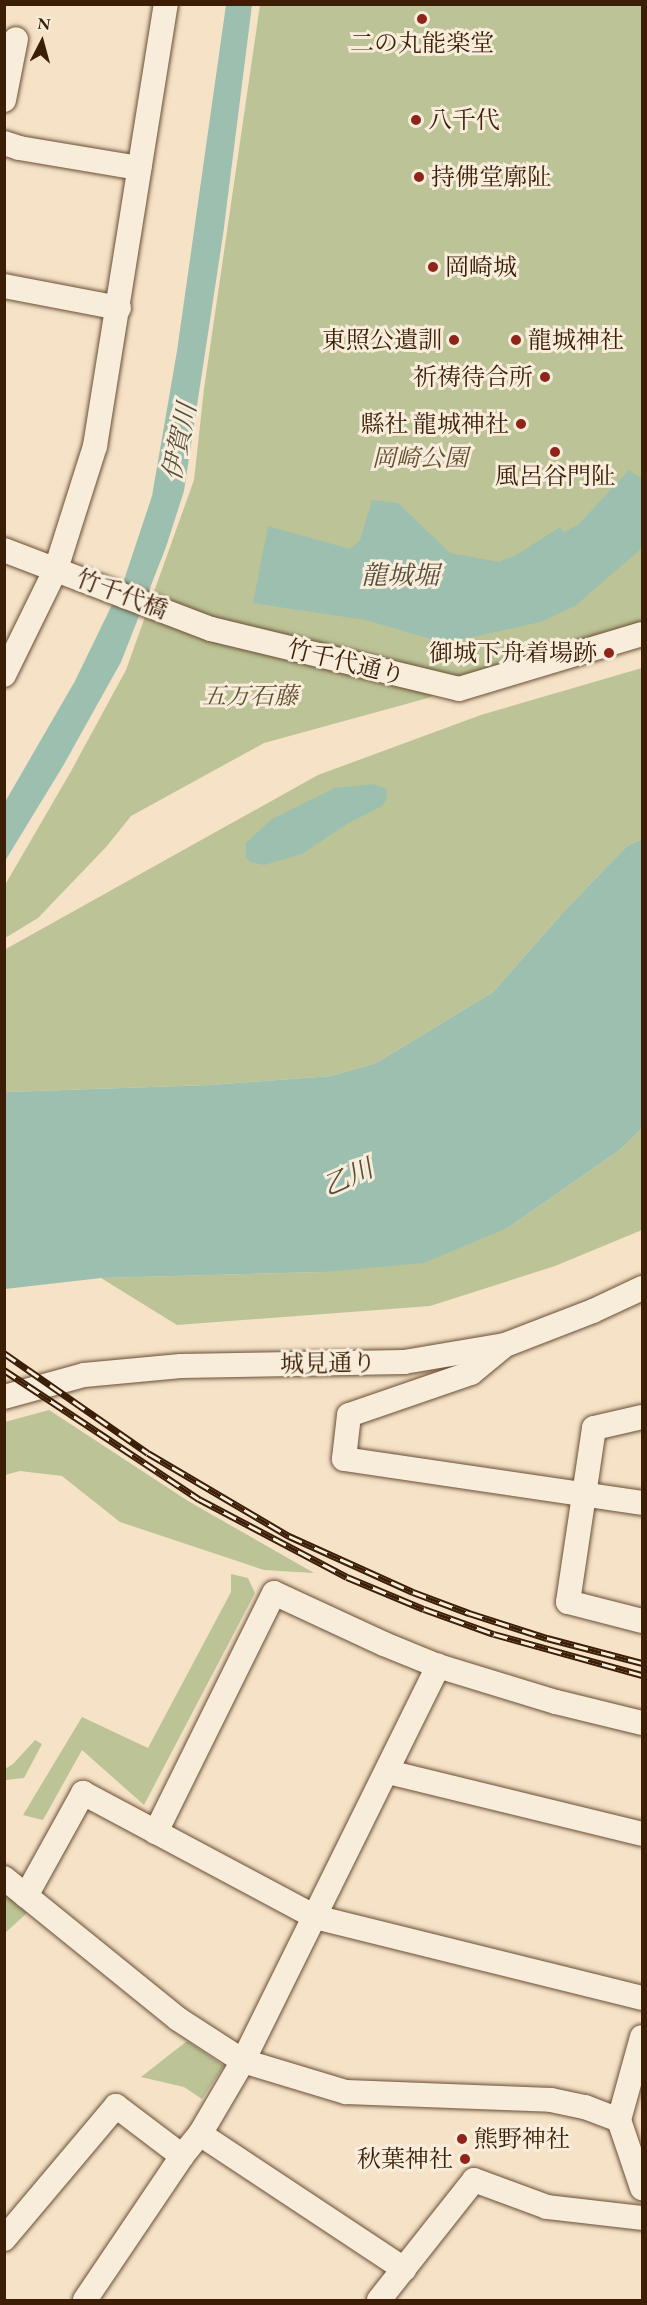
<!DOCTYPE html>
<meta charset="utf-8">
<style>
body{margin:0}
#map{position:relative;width:647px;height:2305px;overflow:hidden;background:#f5e2c7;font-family:"EB Garamond","Noto Serif JP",serif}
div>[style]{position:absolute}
.green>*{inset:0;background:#bcc396}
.water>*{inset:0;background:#9dbfaf}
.roads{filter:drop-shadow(0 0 2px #6a4f36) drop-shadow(0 0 2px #6a4f36)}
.street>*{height:24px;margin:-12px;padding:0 12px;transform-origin:12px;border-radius:12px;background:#f8ecdb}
.rail>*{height:7px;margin-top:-3.5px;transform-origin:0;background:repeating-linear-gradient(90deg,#f8ecdb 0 14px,#3b1e05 0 28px);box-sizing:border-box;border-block:2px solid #3b1e05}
.dots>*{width:16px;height:16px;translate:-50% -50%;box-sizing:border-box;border:3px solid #f8ecdb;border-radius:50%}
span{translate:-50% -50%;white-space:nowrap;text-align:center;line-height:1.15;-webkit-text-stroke:6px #f8ecdb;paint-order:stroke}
.poi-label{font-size:24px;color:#3b1e05}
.left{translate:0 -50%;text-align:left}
.right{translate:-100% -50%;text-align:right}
.park-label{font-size:24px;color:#625030;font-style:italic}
.street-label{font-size:24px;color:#3b1e05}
.water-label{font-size:26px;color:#584e38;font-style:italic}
.frame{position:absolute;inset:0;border:6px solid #3b1e05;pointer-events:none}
.north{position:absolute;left:12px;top:12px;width:60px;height:60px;-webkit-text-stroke:4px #f8ecdb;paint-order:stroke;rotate:6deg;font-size:16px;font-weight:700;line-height:24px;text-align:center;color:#3b1e05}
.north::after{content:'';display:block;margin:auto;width:21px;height:27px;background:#3b1e05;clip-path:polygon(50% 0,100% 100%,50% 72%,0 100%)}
</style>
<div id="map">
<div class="green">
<i style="clip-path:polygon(260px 5px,642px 5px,642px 625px,460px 682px,428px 698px,264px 743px,131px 816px,107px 846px,38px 918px,5px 938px,5px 885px,70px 773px,126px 670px,194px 480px,204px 389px)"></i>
<i style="clip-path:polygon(642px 668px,642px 839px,627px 846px,567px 908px,493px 992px,376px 1063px,331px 1076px,210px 1085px,5px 1092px,4px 950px,318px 775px,481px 715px)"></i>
<i style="clip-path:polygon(642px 1128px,642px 1230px,555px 1266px,430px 1306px,177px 1325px,101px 1278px,323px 1272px,509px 1227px,621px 1149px)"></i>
<i style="clip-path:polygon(49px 1410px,188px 1501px,314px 1573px,264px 1570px,120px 1522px,62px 1476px,20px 1471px,5px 1475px,5px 1422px)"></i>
<i style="clip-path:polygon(231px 1574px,248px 1578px,255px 1593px,144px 1805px,82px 1750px,43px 1820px,23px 1815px,82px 1717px,148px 1748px,231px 1592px)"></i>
<i style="clip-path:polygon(35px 1740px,42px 1744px,24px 1778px,5px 1780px,5px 1769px,13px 1764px)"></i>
<i style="clip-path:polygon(4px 1894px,27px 1913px,5px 1933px,4px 1933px)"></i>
<i style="clip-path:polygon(187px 2041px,224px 2066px,202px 2099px,184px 2087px,141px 2077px)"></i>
</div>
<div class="water">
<i style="clip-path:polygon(226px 5px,252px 5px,223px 235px,184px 491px,166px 547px,121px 662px,63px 766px,5px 861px,5px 802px,75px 681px,124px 580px,152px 496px,177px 351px)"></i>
<i style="clip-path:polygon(629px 470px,640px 478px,642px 476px,642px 548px,575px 606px,540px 622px,455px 641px,434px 640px,366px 620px,253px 603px,268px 526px,350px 549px,360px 540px,372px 500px,398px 503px,450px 553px,499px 562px,518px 554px,560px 527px,564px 532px,579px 524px)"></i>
<i style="clip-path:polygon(373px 784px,387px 789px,386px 800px,382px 806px,347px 824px,302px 854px,264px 865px,251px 862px,246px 858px,246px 843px,272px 819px,335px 788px)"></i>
<i style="clip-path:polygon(642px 839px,642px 1128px,621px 1149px,509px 1227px,424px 1263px,323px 1272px,101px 1278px,5px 1289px,5px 1092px,210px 1085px,331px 1076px,376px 1063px,493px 992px,567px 908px,627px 846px)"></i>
</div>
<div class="roads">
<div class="street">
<i style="left:4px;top:100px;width:62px;rotate:-78.9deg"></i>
<i style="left:4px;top:143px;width:16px;rotate:18deg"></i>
<i style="left:19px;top:148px;width:122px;rotate:9.5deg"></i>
<i style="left:4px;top:286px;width:117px;rotate:10.8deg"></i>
<i style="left:4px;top:550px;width:222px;rotate:20.9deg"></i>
<i style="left:211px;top:629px;width:255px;rotate:13.6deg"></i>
<i style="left:459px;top:689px;width:191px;rotate:-16.7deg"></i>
<i style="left:4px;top:675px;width:118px;rotate:-63.9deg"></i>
<i style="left:56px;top:569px;width:129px;rotate:-72.4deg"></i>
<i style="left:95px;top:446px;width:448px;rotate:-80.9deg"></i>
<i style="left:505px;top:1345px;width:44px;rotate:140.5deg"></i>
<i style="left:471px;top:1373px;width:129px;rotate:161deg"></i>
<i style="left:349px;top:1415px;width:44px;rotate:96.5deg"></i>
<i style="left:344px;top:1459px;width:301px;rotate:8.4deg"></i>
<i style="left:4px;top:1397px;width:83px;rotate:-15.4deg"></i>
<i style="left:84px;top:1375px;width:97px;rotate:-5.3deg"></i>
<i style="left:181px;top:1366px;width:223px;rotate:-1deg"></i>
<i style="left:404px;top:1362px;width:102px;rotate:-9.6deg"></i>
<i style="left:505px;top:1345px;width:94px;rotate:-21.1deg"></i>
<i style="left:593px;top:1311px;width:54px;rotate:-25.1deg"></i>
<i style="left:642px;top:1417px;width:49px;rotate:167.1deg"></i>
<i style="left:594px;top:1428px;width:176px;rotate:98.5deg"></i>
<i style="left:568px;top:1602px;width:76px;rotate:14.4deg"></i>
<i style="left:438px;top:1666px;width:123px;rotate:17deg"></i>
<i style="left:556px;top:1702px;width:89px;rotate:13.7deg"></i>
<i style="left:388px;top:1772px;width:261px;rotate:13.7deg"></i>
<i style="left:4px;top:1878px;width:224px;rotate:39deg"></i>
<i style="left:178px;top:2019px;width:77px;rotate:32.9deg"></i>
<i style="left:243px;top:2061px;width:108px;rotate:16.8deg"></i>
<i style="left:346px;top:2092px;width:205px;rotate:2.2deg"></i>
<i style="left:551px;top:2100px;width:35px;rotate:12deg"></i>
<i style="left:585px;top:2107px;width:36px;rotate:21deg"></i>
<i style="left:26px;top:1896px;width:118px;rotate:-61deg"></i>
<i style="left:83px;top:1793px;width:263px;rotate:28.1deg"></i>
<i style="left:315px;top:1917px;width:337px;rotate:13.9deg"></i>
<i style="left:642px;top:2037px;width:86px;rotate:105.5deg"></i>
<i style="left:619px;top:2120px;width:72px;rotate:71.3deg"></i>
<i style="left:200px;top:2134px;width:245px;rotate:33.5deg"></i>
<i style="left:4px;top:2239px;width:174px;rotate:-49.9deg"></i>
<i style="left:116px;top:2106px;width:83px;rotate:37.1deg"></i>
<i style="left:85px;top:2300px;width:174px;rotate:-56deg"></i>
<i style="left:182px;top:2156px;width:28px;rotate:-51deg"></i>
<i style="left:200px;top:2134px;width:85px;rotate:-59.5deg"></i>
<i style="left:243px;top:2061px;width:441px;rotate:-63.7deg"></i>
<i style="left:438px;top:1666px;width:58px;rotate:-157.8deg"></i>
<i style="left:384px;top:1644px;width:121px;rotate:-155.1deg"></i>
<i style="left:274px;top:1593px;width:267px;rotate:116.3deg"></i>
<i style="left:379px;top:2300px;width:153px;rotate:-51.6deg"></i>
<i style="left:474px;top:2180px;width:78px;rotate:20.3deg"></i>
<i style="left:547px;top:2207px;width:96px;rotate:6.6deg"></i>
</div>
</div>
<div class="rail">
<i style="left:4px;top:1353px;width:175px;rotate:34.8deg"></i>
<i style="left:148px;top:1453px;width:164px;rotate:30.5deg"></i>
<i style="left:289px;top:1536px;width:136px;rotate:24.3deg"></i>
<i style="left:413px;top:1592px;width:60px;rotate:20.6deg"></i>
<i style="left:469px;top:1613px;width:82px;rotate:17.8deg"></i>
<i style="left:547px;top:1638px;width:98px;rotate:14.7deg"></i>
<i style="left:4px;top:1370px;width:234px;rotate:33.5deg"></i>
<i style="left:199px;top:1499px;width:167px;rotate:27.8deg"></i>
<i style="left:347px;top:1577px;width:83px;rotate:22.6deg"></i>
<i style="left:424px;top:1609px;width:74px;rotate:19.7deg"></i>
<i style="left:494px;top:1634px;width:154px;rotate:15.5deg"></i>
</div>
<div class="dots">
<i style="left:422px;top:19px;background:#8f2418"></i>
<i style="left:416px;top:120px;background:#8f2418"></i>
<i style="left:419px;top:177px;background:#8f2418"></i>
<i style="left:433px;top:267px;background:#8f2418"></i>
<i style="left:454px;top:340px;background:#8f2418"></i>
<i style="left:516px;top:340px;background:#8f2418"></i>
<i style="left:545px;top:377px;background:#8f2418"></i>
<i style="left:521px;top:424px;background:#8f2418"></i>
<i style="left:555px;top:452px;background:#8f2418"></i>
<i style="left:609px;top:653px;background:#8f2418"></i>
<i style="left:462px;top:2139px;background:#8f2418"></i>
<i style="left:465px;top:2159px;background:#8f2418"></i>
</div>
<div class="poi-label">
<span style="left:422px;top:43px">二の丸能楽堂</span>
<span class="left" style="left:428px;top:120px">八千代</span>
<span class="left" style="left:431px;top:177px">持佛堂廓阯</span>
<span class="left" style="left:445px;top:267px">岡崎城</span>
<span class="right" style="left:442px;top:340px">東照公遺訓</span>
<span class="left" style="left:528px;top:340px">龍城神社</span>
<span class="right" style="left:533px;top:377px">祈祷待合所</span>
<span class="right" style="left:509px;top:424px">縣社 龍城神社</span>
<span style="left:555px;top:476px">風呂谷門阯</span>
<span class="right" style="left:597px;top:653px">御城下舟着場跡</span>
<span class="left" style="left:474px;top:2139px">熊野神社</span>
<span class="right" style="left:453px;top:2159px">秋葉神社</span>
</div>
<div class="park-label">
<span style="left:420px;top:458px">岡崎公園</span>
<span style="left:250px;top:696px">五万石藤</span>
</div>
<div class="street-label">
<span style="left:122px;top:594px;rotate:21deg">竹千代橋</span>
<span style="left:346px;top:662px;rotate:14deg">竹千代通り</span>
<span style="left:328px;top:1363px;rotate:-1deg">城見通り</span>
</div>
<div class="water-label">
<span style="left:180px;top:442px;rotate:-78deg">伊賀川</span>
<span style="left:400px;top:576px">龍城堀</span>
<span style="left:348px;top:1178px;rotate:-24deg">乙川</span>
</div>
<div class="frame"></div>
<div class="north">N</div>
</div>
